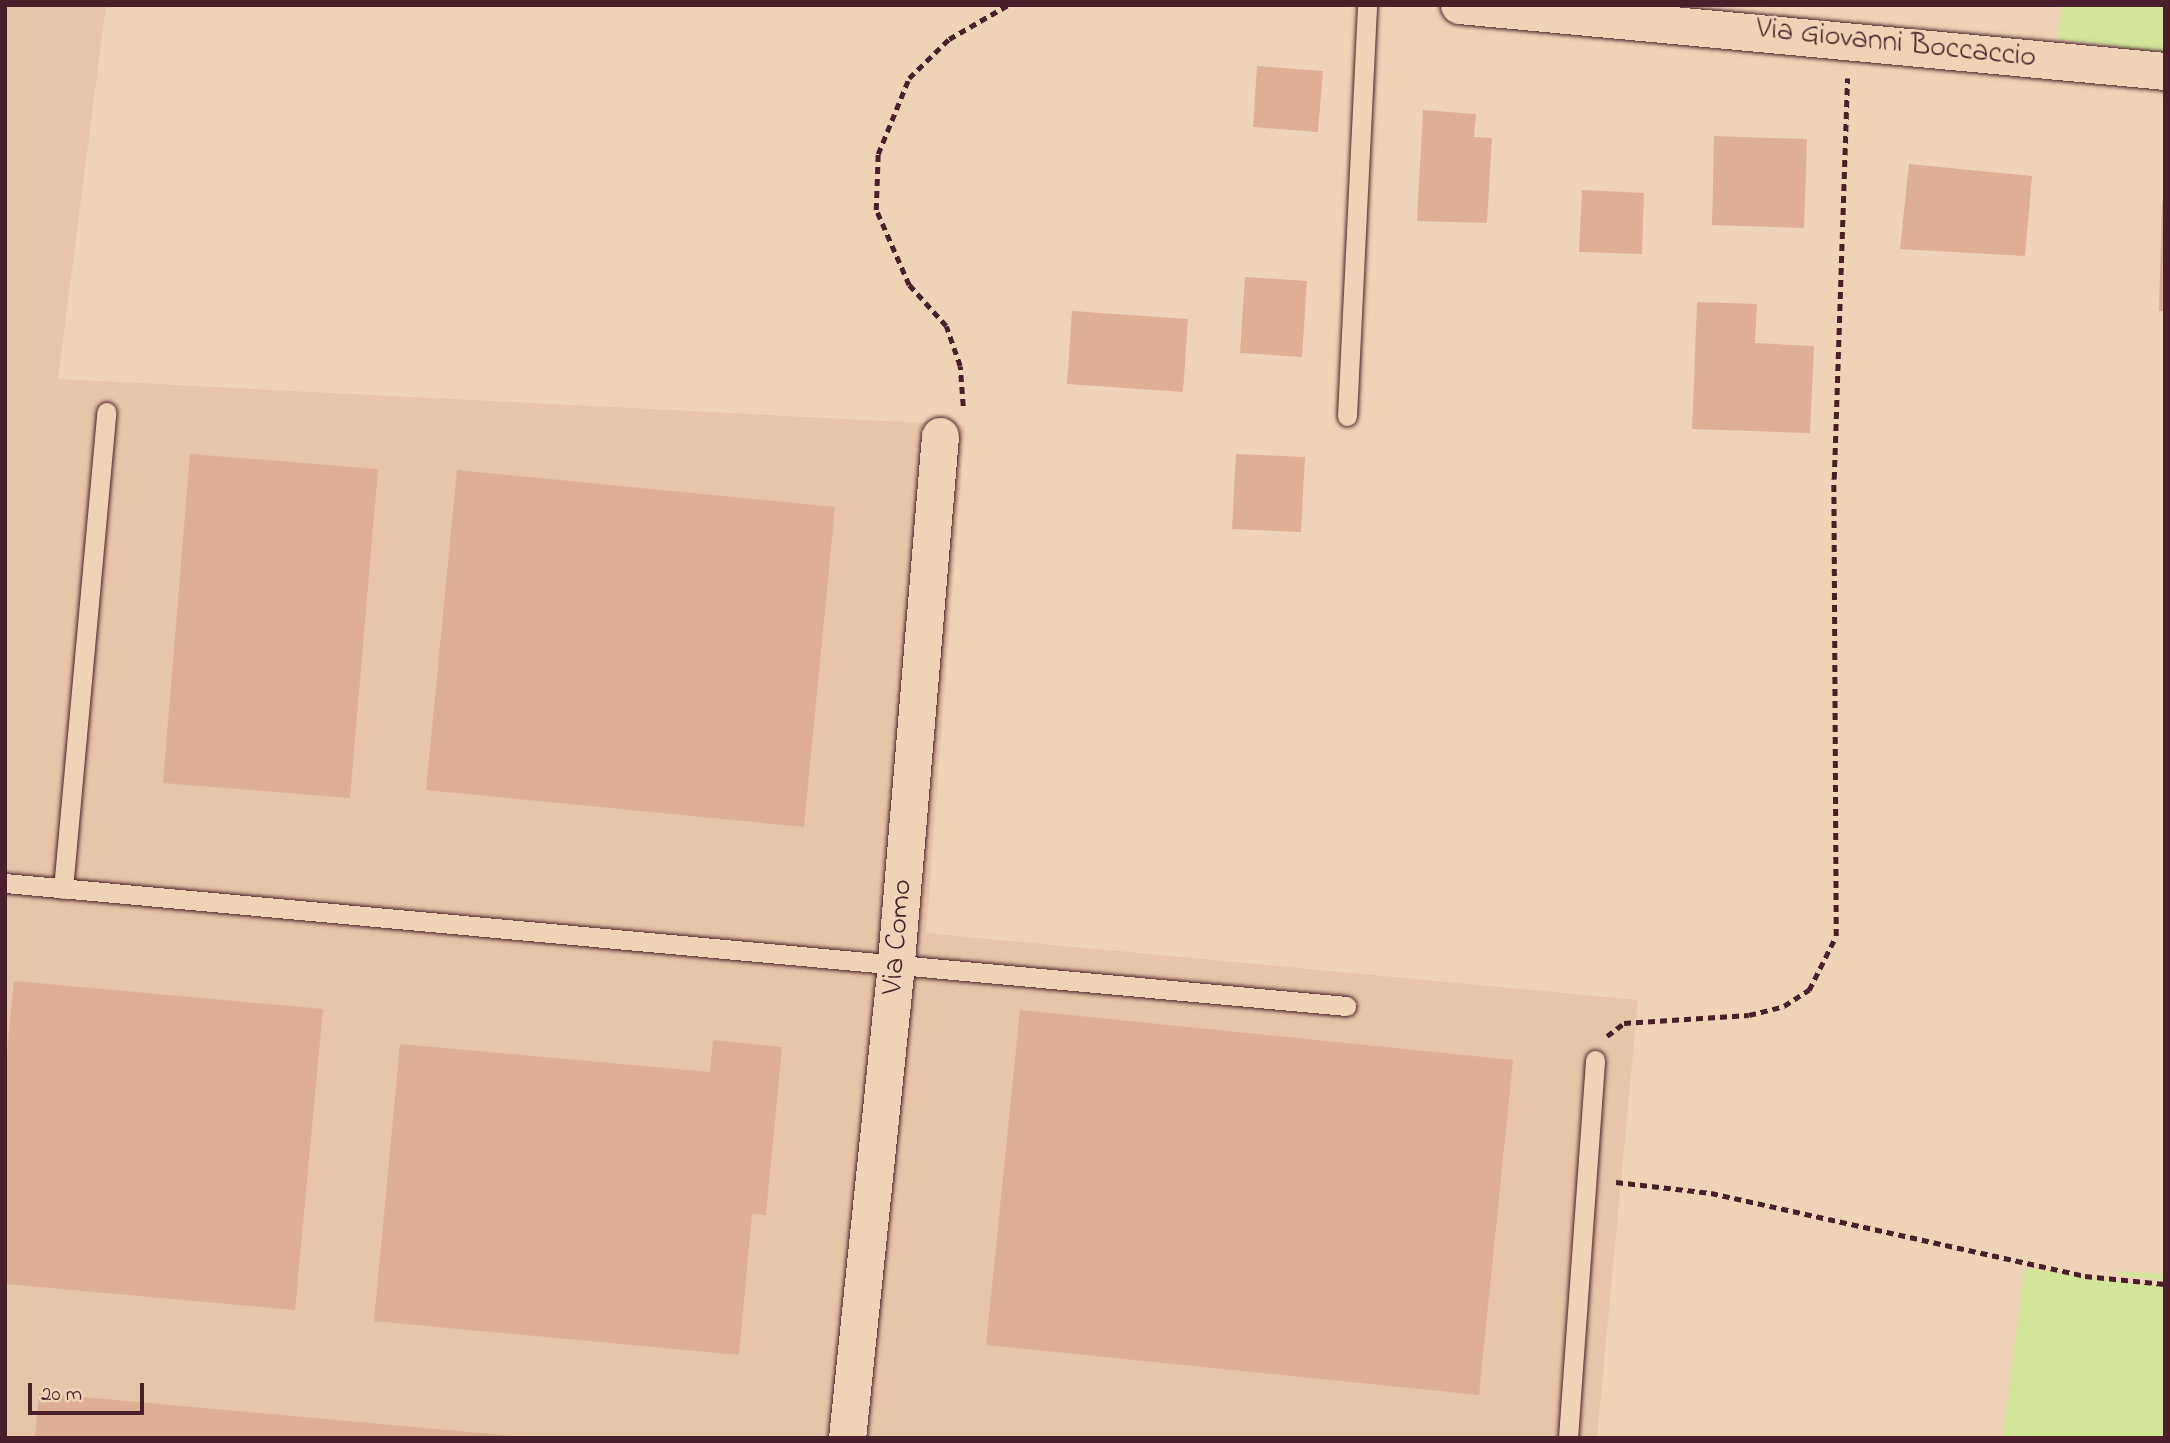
<!DOCTYPE html>
<style>
body{margin:0}
#map{position:relative;width:2170px;height:1443px;overflow:hidden;background:#efd3b6;font-family:"Indie Flower",sans-serif}
div>[style]{position:absolute}
.built>*{inset:0;background:#e7c5a9}
.green>*{inset:0;background:#d2e599}
.building>*{inset:0;background:#dfaf94}
.path>*{height:4.5px;margin-top:-2.25px;transform-origin:0;background:repeating-linear-gradient(90deg,#4a1f2b 0 7px,transparent 0 12px)}
.roads{filter:drop-shadow(0 0 2px #4a1f2b) drop-shadow(0 0 2px #4a1f2b)}
.service>*{height:19px;margin:-9.5px;padding:0 9.5px;transform-origin:9.5px;border-radius:9.5px;background:#efd3b6}
.minor>*{height:37px;margin:-18.5px;padding:0 18.5px;transform-origin:18.5px;border-radius:18.5px;background:#efd3b6}
span{translate:-50% -50%;white-space:nowrap;text-align:center;line-height:1.15;-webkit-text-stroke:5px #efd3b6;paint-order:stroke}
.street-label{font-size:30px;color:#4a1f2b}
.frame{position:absolute;inset:0;border:7px solid #4a1f2b;pointer-events:none}
.scale{position:absolute;left:28px;top:1383px;width:116px;height:32px;box-sizing:border-box;border:4px solid #4a1f2b;border-top:0;padding-left:9px;font-size:21px;line-height:24px;white-space:nowrap;color:#4a1f2b;-webkit-text-stroke:5px #efd3b6;paint-order:stroke}
</style>
<div id="map">
<div class="built">
<i style="clip-path:polygon(5px 5px,106px 5px,58px 379px,965px 425px,926px 933px,1638px 1000px,1597px 1438px,5px 1438px)"></i>
</div>
<div class="green">
<i style="clip-path:polygon(2063px 5px,2165px 5px,2165px 53px,2058px 39px)"></i>
<i style="clip-path:polygon(2025px 1268px,2165px 1287px,2165px 1438px,2003px 1438px)"></i>
<i style="clip-path:polygon(2119px 1271px,2165px 1274px,2165px 1280px,2119px 1276px)"></i>
</div>
<div class="building">
<i style="clip-path:polygon(1257px 66px,1323px 71px,1318px 132px,1253px 127px)"></i>
<i style="clip-path:polygon(1423px 110px,1476px 114px,1474px 137px,1492px 138px,1487px 223px,1417px 221px)"></i>
<i style="clip-path:polygon(1714px 136px,1807px 139px,1804px 228px,1712px 225px)"></i>
<i style="clip-path:polygon(1909px 164px,2032px 176px,2025px 256px,1900px 249px)"></i>
<i style="clip-path:polygon(1582px 190px,1644px 193px,1642px 254px,1579px 252px)"></i>
<i style="clip-path:polygon(2162px 201px,2165px 201px,2165px 311px,2159px 311px)"></i>
<i style="clip-path:polygon(1245px 277px,1307px 281px,1302px 357px,1240px 353px)"></i>
<i style="clip-path:polygon(1697px 302px,1757px 304px,1755px 343px,1814px 346px,1810px 433px,1692px 429px)"></i>
<i style="clip-path:polygon(1072px 311px,1188px 319px,1183px 392px,1067px 384px)"></i>
<i style="clip-path:polygon(190px 454px,378px 469px,350px 798px,163px 783px)"></i>
<i style="clip-path:polygon(1236px 454px,1305px 457px,1301px 532px,1232px 529px)"></i>
<i style="clip-path:polygon(457px 470px,835px 507px,804px 827px,426px 790px)"></i>
<i style="clip-path:polygon(14px 981px,323px 1009px,295px 1310px,5px 1284px,5px 1072px)"></i>
<i style="clip-path:polygon(1020px 1010px,1513px 1060px,1479px 1395px,986px 1345px)"></i>
<i style="clip-path:polygon(713px 1040px,782px 1047px,766px 1215px,752px 1214px,739px 1355px,374px 1321px,400px 1044px,710px 1072px)"></i>
<i style="clip-path:polygon(39px 1393px,512px 1436px,512px 1438px,35px 1438px)"></i>
</div>
<div class="path">
<i style="left:963px;top:406px;width:40px;rotate:-94.3deg"></i>
<i style="left:960px;top:366px;width:42px;rotate:-109.3deg"></i>
<i style="left:946px;top:326px;width:55px;rotate:-132.1deg"></i>
<i style="left:909px;top:285px;width:82px;rotate:-113.7deg"></i>
<i style="left:876px;top:210px;width:56px;rotate:-88deg"></i>
<i style="left:878px;top:154px;width:82px;rotate:-67.8deg"></i>
<i style="left:909px;top:78px;width:56px;rotate:-44.3deg"></i>
<i style="left:949px;top:39px;width:68px;rotate:-30deg"></i>
<i style="left:1607px;top:1036px;width:21px;rotate:-37deg"></i>
<i style="left:1624px;top:1023px;width:125px;rotate:-3.7deg"></i>
<i style="left:1749px;top:1015px;width:36px;rotate:-14deg"></i>
<i style="left:1784px;top:1006px;width:30px;rotate:-33deg"></i>
<i style="left:1809px;top:990px;width:60px;rotate:-63.4deg"></i>
<i style="left:1836px;top:936px;width:457px;rotate:-90.3deg"></i>
<i style="left:1834px;top:479px;width:401px;rotate:-88.1deg"></i>
<i style="left:1616px;top:1182px;width:96px;rotate:6.6deg"></i>
<i style="left:1711px;top:1193px;width:383px;rotate:12.5deg"></i>
<i style="left:2085px;top:1276px;width:80px;rotate:5.7deg"></i>
</div>
<div class="roads">
<div class="service">
<i style="left:1347px;top:416px;width:411px;rotate:-87.2deg"></i>
<i style="left:5px;top:883px;width:1347px;rotate:5.24deg"></i>
<i style="left:63px;top:889px;width:479px;rotate:-84.8deg"></i>
<i style="left:1568px;top:1438px;width:379px;rotate:-85.9deg"></i>
</div>
<div class="minor">
<i style="left:1459px;top:5px;width:709px;rotate:5.34deg"></i>
<i style="left:847px;top:1438px;width:480px;rotate:-84.1deg"></i>
<i style="left:896px;top:961px;width:527px;rotate:-85.21deg"></i>
</div>
</div>
<div class="street-label">
<span style="left:1896px;top:44px;rotate:6deg">Via Giovanni Boccaccio</span>
<span style="left:898px;top:937px;rotate:-85deg">Via Como</span>
</div>
<div class="frame"></div>
<div class="scale">20 m</div>
</div>
